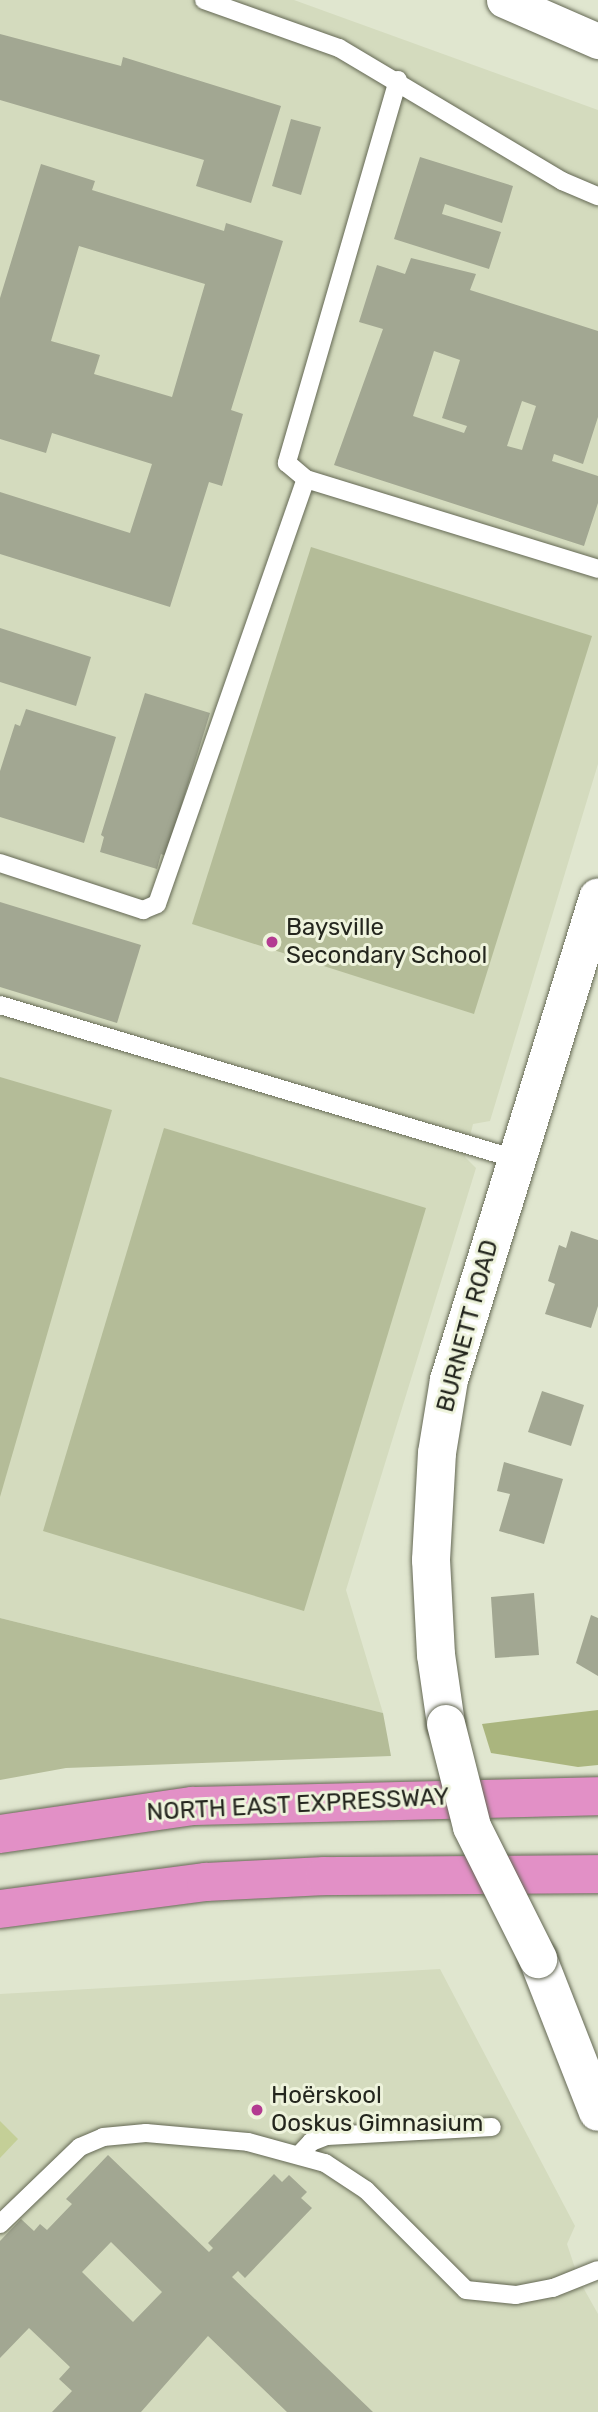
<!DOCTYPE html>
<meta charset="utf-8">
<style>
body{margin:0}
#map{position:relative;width:598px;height:2412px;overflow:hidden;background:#e0e6cf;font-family:Rubik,sans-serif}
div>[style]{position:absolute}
.built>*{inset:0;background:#d4dbbe}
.green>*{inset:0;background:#b4bc98}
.forest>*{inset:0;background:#aab57e}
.water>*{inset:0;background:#c4cf97}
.building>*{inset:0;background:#a2a792}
.roads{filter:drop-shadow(0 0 2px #646854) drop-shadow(0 0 2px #646854)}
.service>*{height:18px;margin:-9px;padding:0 9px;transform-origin:9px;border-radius:9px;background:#fff}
.minor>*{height:35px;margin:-17.5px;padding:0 17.5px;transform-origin:17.5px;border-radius:17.5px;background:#fff}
.tertiary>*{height:38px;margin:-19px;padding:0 19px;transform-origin:19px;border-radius:19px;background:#fff}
.trunk>*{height:38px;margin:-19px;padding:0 19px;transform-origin:19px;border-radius:19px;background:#e290c6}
.bridges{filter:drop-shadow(0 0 2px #646854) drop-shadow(0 0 2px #646854)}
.tertiary-bridge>*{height:38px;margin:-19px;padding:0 19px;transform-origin:19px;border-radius:19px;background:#fff}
.dots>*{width:19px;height:19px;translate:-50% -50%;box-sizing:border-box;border:4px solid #eef3dc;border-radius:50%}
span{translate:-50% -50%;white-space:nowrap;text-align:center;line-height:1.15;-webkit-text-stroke:6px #eef3dc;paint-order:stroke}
.poi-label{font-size:24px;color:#24261e}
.left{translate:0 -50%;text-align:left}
.street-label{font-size:24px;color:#24261e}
</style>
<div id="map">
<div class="built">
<i style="clip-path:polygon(0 0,294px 0,598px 110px,598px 764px,490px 1121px,473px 1124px,465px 1157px,476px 1168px,346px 1590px,383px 1713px,0 1618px)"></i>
<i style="clip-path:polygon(440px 1969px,575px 2226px,567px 2244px,579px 2280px,598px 2314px,598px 2412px,0 2412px,0 1994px)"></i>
</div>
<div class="green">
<i style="clip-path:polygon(311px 547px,592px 636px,474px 1014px,192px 924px)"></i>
<i style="clip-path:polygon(0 1077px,112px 1110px,0 1497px)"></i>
<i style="clip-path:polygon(164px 1128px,426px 1208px,304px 1611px,43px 1531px)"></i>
<i style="clip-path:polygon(0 1618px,383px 1713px,391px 1756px,66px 1768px,0 1780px)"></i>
</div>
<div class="forest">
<i style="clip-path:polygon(598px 1710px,598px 1765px,578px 1767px,491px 1753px,482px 1724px)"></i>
</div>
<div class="water">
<i style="clip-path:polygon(0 2121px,18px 2139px,0 2158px)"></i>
</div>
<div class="building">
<i style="clip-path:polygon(0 34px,121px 66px,123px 57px,281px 106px,251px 203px,196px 186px,204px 160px,0 100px)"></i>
<i style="clip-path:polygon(291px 119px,321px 127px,301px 195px,272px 186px)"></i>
<i style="clip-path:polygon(420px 157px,513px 186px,502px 223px,445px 204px,442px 214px,501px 232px,489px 269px,394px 239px)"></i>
<i style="clip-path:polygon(evenodd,41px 164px,95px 181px,92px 190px,224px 231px,226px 223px,283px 241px,231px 410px,243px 414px,222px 486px,209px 482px,170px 607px,0 554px,0 492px,130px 533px,152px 464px,52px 433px,46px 453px,0 439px,0 298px,41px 164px,79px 246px,205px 284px,172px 397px,94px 374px,100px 355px,51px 341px,79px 246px)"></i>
<i style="clip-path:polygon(evenodd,411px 258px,476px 274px,470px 290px,598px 331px,598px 417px,583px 464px,554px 454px,552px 461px,598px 476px,598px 503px,584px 546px,334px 465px,383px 329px,359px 322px,377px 265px,405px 274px,411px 258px,434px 351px,460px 360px,442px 418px,467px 426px,464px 433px,413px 416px,434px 351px,411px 258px,522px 401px,536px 406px,522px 450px,507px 446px,522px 401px)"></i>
<i style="clip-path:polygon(0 628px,91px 657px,76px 706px,0 682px)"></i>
<i style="clip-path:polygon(145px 693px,210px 713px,166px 856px,161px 854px,157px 869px,100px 852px,104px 837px,101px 835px)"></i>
<i style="clip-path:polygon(26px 709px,116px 737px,84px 843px,0 817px,0 771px,15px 724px,20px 726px)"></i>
<i style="clip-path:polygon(0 902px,141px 945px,117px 1023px,0 987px)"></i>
<i style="clip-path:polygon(571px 1231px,598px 1240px,598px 1306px,591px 1328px,545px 1314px,555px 1284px,548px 1281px,559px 1245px,566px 1248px)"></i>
<i style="clip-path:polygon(542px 1391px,584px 1405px,571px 1446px,528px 1432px)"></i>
<i style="clip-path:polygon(504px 1462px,563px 1479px,544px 1544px,499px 1531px,510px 1494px,497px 1491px)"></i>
<i style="clip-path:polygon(534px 1593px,539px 1655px,495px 1658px,491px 1597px)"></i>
<i style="clip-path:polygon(591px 1615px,598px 1618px,598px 1676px,576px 1663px)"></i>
<i style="clip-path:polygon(evenodd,108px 2155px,209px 2252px,213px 2248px,208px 2243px,274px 2174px,282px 2182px,289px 2175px,307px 2192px,301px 2198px,312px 2208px,245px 2278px,238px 2271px,232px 2277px,373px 2412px,287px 2412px,208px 2336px,141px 2412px,52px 2412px,72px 2391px,59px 2379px,70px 2367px,29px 2328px,0 2358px,0 2241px,21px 2219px,34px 2231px,40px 2224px,47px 2230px,72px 2204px,66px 2199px,108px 2155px,111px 2242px,162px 2292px,133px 2322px,82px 2272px,111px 2242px)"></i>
</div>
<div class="roads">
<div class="service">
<i style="left:204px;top:0;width:143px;rotate:19.6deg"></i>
<i style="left:339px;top:48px;width:260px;rotate:30.8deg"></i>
<i style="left:562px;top:181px;width:39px;rotate:23deg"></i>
<i style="left:398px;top:80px;width:399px;rotate:106.2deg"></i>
<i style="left:287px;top:463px;width:25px;rotate:40deg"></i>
<i style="left:306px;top:479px;width:306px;rotate:17.1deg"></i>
<i style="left:0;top:863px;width:151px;rotate:18.2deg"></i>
<i style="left:143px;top:910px;width:15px;rotate:-23deg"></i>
<i style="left:157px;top:904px;width:450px;rotate:-70.7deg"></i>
<i style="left:0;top:1005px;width:538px;rotate:16.62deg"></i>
<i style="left:300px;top:2154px;width:16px;rotate:-47deg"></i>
<i style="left:311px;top:2142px;width:17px;rotate:-21deg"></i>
<i style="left:327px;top:2136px;width:165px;rotate:-3.1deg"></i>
<i style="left:0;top:2224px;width:111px;rotate:-43.9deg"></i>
<i style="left:80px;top:2147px;width:25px;rotate:-23deg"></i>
<i style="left:103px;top:2137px;width:43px;rotate:-5.3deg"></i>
<i style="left:146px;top:2133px;width:102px;rotate:5deg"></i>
<i style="left:248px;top:2142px;width:80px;rotate:15.3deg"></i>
<i style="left:325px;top:2163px;width:49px;rotate:33.4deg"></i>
<i style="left:366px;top:2190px;width:141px;rotate:45deg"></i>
<i style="left:466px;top:2290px;width:50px;rotate:5.7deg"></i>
<i style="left:516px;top:2295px;width:38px;rotate:-11deg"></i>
<i style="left:553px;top:2288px;width:48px;rotate:-21.8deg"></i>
</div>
<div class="minor">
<i style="left:504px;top:0;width:103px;rotate:23.6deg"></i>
</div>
<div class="tertiary">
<i style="left:446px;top:1724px;width:70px;rotate:-98.2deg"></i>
<i style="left:436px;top:1655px;width:95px;rotate:-93deg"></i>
<i style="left:431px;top:1560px;width:107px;rotate:-86.8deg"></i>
<i style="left:437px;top:1453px;width:74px;rotate:-80.7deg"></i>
<i style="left:449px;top:1380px;width:505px;rotate:-72.82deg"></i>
<i style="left:538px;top:1959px;width:164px;rotate:68.6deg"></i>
</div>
<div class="trunk">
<i style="left:0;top:1834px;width:195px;rotate:-8.3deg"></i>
<i style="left:193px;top:1806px;width:405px;rotate:-1.4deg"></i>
<i style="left:0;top:1909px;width:208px;rotate:-7.5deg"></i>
<i style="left:206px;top:1882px;width:119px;rotate:-2.9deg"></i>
<i style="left:325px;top:1876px;width:273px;rotate:-0.4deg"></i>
</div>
</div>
<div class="bridges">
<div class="tertiary-bridge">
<i style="left:446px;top:1724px;width:106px;rotate:75.8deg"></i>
<i style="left:472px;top:1827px;width:148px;rotate:63.4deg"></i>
</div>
</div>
<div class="dots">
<i style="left:272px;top:942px;background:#b33b91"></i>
<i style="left:257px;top:2110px;background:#b33b91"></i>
</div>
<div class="poi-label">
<span class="left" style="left:286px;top:942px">Baysville<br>Secondary School</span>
<span class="left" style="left:271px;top:2110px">Hoërskool<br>Ooskus Gimnasium</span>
</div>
<div class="street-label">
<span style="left:468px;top:1326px;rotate:-75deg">BURNETT ROAD</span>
<span style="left:298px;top:1805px;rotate:-3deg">NORTH EAST EXPRESSWAY</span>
</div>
</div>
